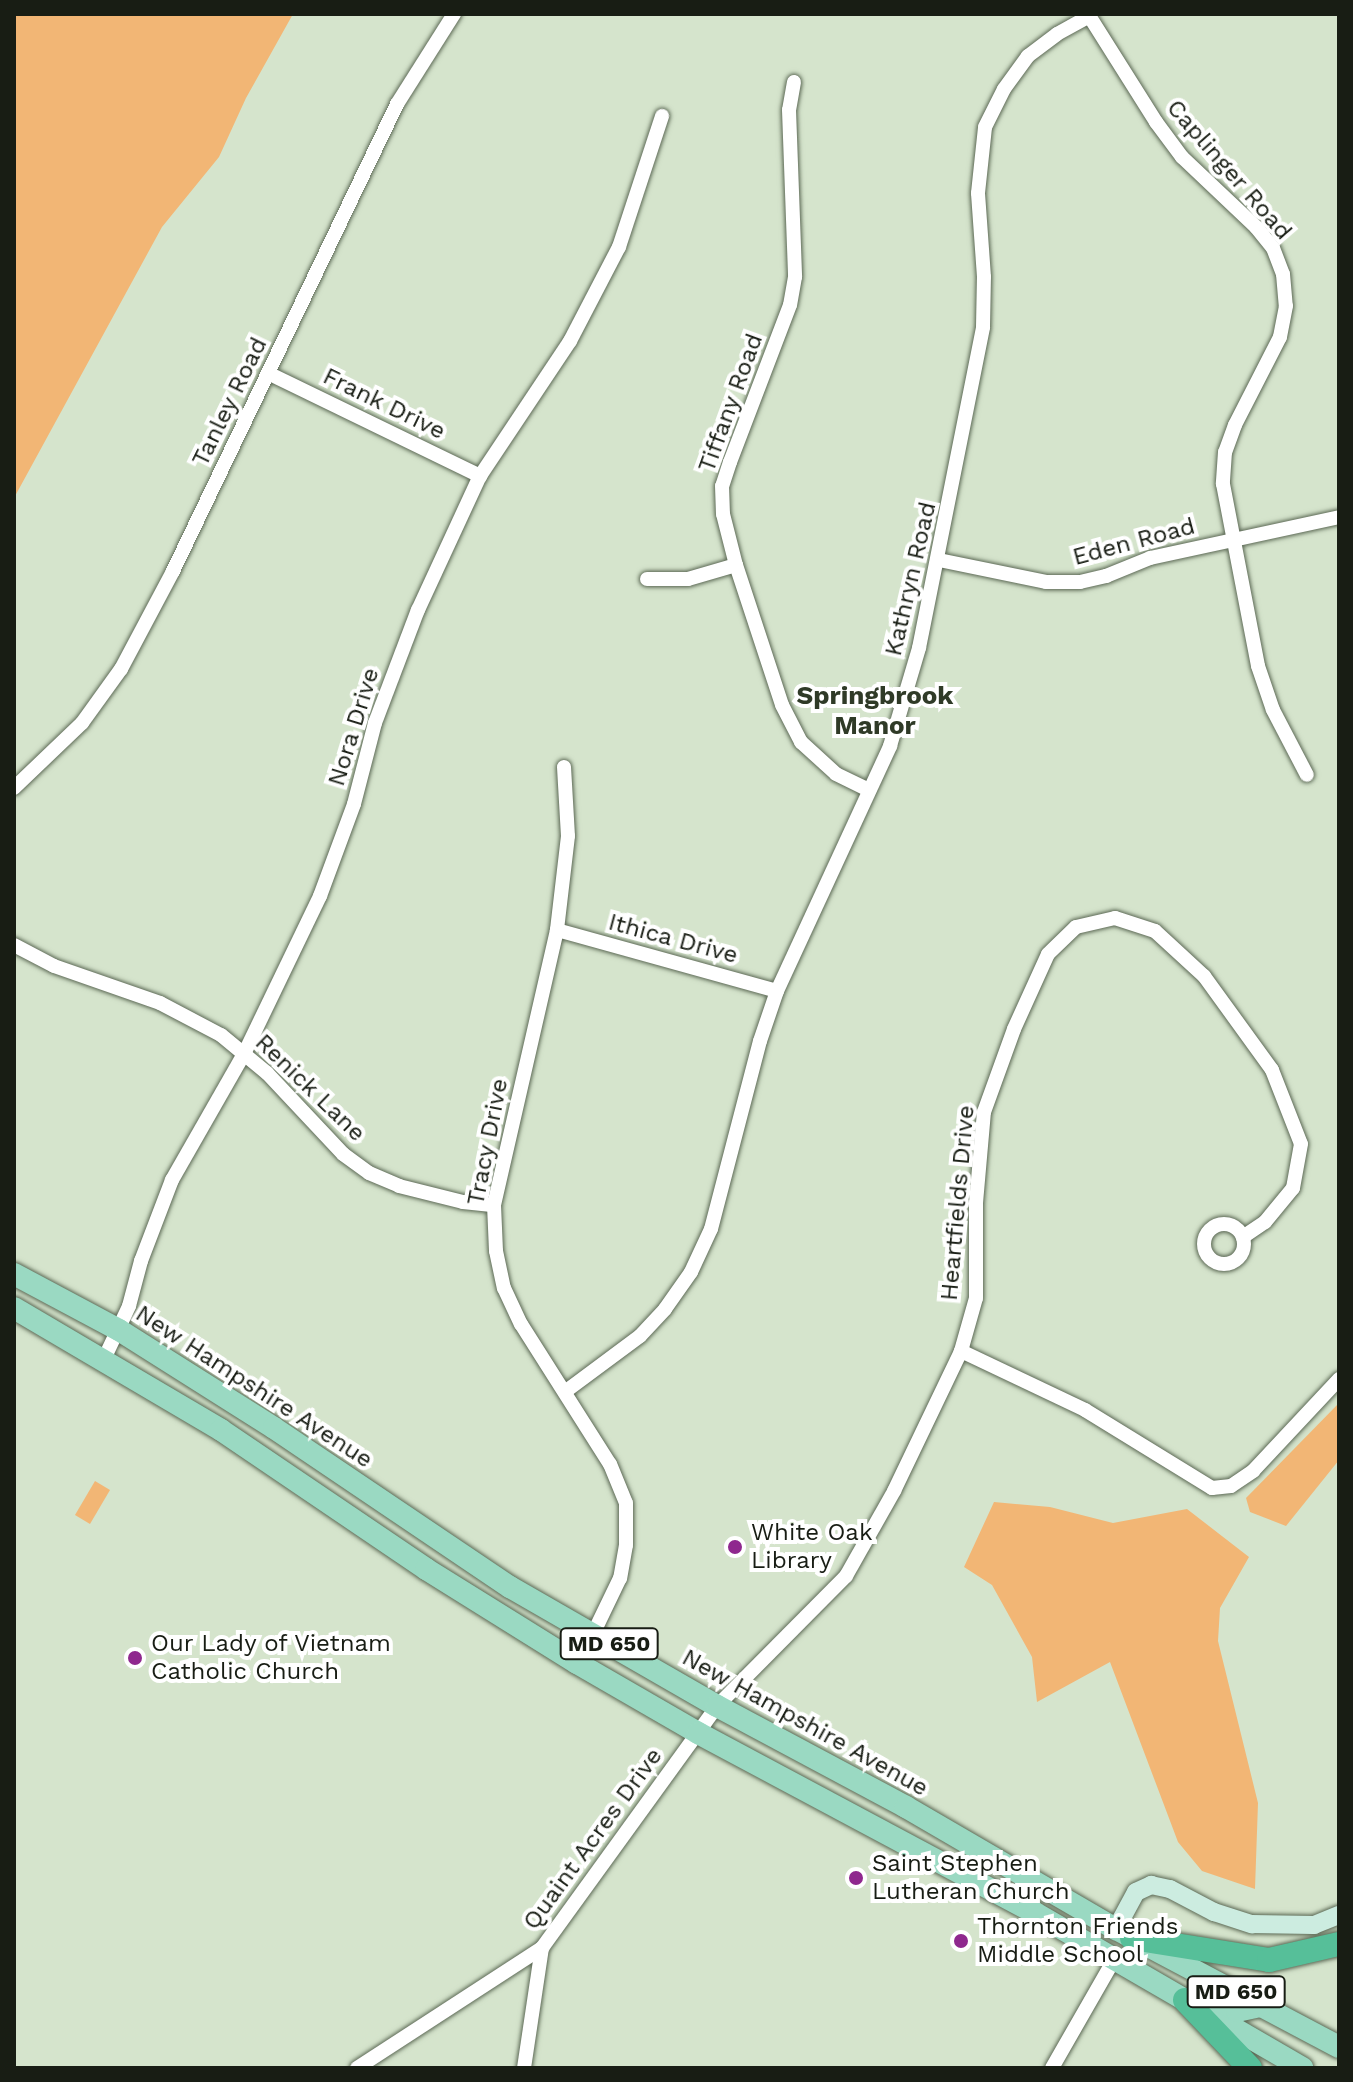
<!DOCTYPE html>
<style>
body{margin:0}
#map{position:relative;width:1353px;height:2082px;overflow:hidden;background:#d5e4cc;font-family:"Work Sans",sans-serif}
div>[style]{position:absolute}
.green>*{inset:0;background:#f2b675}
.roads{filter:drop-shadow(0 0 2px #5c6955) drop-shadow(0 0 2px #5c6955)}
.street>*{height:14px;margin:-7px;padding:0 7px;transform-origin:7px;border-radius:7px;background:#fff}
.street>.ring{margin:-7px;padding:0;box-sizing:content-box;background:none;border:14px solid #fff;border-radius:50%}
.secondary>*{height:18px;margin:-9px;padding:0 9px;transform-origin:9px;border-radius:9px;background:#ccece0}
.primary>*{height:22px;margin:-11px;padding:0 11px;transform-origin:11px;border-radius:11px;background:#9ad9c2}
.highway>*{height:24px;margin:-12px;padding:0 12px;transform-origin:12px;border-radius:12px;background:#56bf99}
.dots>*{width:22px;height:22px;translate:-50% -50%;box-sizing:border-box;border:4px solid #fff;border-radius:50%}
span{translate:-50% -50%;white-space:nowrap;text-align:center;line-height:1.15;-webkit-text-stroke:8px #fff;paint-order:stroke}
.shield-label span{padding:2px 6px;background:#fff;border:2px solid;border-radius:6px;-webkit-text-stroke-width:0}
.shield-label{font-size:22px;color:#181d14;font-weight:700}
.street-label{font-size:24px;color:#181d14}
.poi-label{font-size:24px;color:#181d14}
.left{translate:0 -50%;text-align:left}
.neighbourhood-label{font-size:26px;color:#2f3a27;font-weight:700}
.frame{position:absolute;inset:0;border:16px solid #181d14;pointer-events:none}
</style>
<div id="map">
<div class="green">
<i style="clip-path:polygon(14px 14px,293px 14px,246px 98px,219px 157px,162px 227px,14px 498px)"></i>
<i style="clip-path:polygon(1339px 1403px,1339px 1460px,1286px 1526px,1250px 1512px,1246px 1498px)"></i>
<i style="clip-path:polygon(95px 1481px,110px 1490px,90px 1524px,75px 1515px)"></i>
<i style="clip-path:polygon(994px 1502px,1050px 1507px,1113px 1523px,1187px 1509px,1249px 1557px,1220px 1608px,1218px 1641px,1258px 1803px,1255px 1889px,1202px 1871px,1178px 1842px,1110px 1662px,1037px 1702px,1032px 1657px,992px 1585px,964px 1567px)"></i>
</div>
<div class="roads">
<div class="street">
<i style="left:1088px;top:14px;width:128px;rotate:57.8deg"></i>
<i style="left:1156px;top:122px;width:44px;rotate:53.4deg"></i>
<i style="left:1182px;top:157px;width:102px;rotate:43.4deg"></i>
<i style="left:1256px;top:227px;width:27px;rotate:51deg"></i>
<i style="left:1273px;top:248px;width:28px;rotate:69deg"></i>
<i style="left:1283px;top:274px;width:32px;rotate:85deg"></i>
<i style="left:1286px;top:306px;width:32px;rotate:101deg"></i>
<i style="left:1280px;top:337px;width:99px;rotate:117.1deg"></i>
<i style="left:1235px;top:425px;width:29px;rotate:110deg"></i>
<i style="left:1225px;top:452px;width:32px;rotate:94deg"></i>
<i style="left:1223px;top:484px;width:185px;rotate:79.1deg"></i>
<i style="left:1258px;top:666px;width:46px;rotate:71.2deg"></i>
<i style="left:1273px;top:710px;width:73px;rotate:62.4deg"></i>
<i style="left:794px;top:82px;width:28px;rotate:100deg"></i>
<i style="left:789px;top:110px;width:167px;rotate:87.9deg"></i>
<i style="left:795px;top:277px;width:28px;rotate:100deg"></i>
<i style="left:790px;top:305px;width:168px;rotate:110.9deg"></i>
<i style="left:730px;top:462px;width:25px;rotate:108deg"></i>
<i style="left:722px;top:486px;width:28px;rotate:88deg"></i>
<i style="left:723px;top:514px;width:53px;rotate:75.7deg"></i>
<i style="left:736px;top:565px;width:147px;rotate:71.8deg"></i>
<i style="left:782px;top:705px;width:42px;rotate:62.8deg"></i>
<i style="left:801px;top:742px;width:47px;rotate:42.4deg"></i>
<i style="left:836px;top:774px;width:34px;rotate:26deg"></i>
<i style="left:268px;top:373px;width:236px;rotate:25.9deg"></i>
<i style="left:939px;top:560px;width:109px;rotate:11.6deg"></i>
<i style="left:1046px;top:582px;width:34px"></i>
<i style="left:1080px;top:582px;width:27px;rotate:-13deg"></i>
<i style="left:1106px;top:576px;width:48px;rotate:-22.2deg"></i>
<i style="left:1150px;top:558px;width:193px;rotate:-12.2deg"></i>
<i style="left:647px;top:579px;width:41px"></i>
<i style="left:688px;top:579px;width:50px;rotate:-16.3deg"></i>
<i style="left:564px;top:767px;width:69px;rotate:86.7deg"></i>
<i style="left:568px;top:836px;width:95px;rotate:96.7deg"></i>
<i style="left:557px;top:930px;width:282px;rotate:102.9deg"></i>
<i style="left:494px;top:1205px;width:46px;rotate:87.5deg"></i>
<i style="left:496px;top:1251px;width:38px;rotate:78deg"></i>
<i style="left:504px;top:1288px;width:40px;rotate:65deg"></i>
<i style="left:521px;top:1324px;width:166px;rotate:57.6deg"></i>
<i style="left:610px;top:1464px;width:42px;rotate:67.7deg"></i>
<i style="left:626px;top:1503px;width:42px;rotate:90deg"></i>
<i style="left:626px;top:1545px;width:34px;rotate:100deg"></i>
<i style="left:620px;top:1578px;width:62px;rotate:115.7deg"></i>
<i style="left:14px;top:788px;width:94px;rotate:-43.7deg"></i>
<i style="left:82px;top:723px;width:67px;rotate:-54.2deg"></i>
<i style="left:121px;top:669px;width:111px;rotate:-62deg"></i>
<i style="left:173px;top:571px;width:518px;rotate:-64.37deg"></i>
<i style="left:397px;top:104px;width:107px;rotate:-57.7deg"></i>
<i style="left:557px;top:930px;width:228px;rotate:15.5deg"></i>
<i style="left:14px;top:945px;width:45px;rotate:27.7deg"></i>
<i style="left:54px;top:966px;width:112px;rotate:19.2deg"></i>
<i style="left:160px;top:1003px;width:69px;rotate:27.7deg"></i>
<i style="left:221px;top:1035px;width:60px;rotate:39.6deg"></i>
<i style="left:267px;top:1073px;width:111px;rotate:46.8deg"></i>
<i style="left:343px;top:1154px;width:32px;rotate:36deg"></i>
<i style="left:369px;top:1173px;width:33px;rotate:23deg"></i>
<i style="left:399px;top:1186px;width:66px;rotate:14deg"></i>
<i style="left:463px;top:1202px;width:31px;rotate:6deg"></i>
<i class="ring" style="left:1204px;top:1224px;width:26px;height:26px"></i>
<i style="left:961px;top:1351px;width:137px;rotate:25.4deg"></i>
<i style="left:1085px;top:1410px;width:149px;rotate:31.6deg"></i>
<i style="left:1212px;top:1488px;width:19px;rotate:-6deg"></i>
<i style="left:1231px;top:1486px;width:27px;rotate:-34deg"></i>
<i style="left:1253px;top:1471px;width:126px;rotate:-46.9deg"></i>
<i style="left:104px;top:1359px;width:59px;rotate:-64.7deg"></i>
<i style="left:129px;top:1306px;width:47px;rotate:-75.1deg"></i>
<i style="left:141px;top:1261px;width:87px;rotate:-69.1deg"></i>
<i style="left:172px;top:1180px;width:145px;rotate:-60.3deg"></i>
<i style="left:244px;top:1054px;width:175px;rotate:-64.3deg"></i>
<i style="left:320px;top:896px;width:98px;rotate:-69.7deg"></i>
<i style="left:354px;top:804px;width:84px;rotate:-75.5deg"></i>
<i style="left:375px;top:723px;width:121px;rotate:-69.2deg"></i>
<i style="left:418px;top:610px;width:148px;rotate:-65.2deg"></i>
<i style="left:480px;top:476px;width:162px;rotate:-56.3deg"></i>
<i style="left:570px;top:341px;width:106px;rotate:-62.5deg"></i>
<i style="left:619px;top:247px;width:138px;rotate:-71.8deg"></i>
<i style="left:566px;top:1391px;width:92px;rotate:-36.6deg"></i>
<i style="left:640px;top:1336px;width:37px;rotate:-47deg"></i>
<i style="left:665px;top:1309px;width:45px;rotate:-54.9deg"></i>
<i style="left:691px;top:1272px;width:47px;rotate:-65.1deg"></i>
<i style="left:711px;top:1229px;width:194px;rotate:-75.4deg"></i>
<i style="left:760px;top:1041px;width:53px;rotate:-71.2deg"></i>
<i style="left:777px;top:991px;width:270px;rotate:-65.2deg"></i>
<i style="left:890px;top:746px;width:102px;rotate:-73.5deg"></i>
<i style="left:919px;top:648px;width:327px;rotate:-78.7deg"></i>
<i style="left:983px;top:327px;width:50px;rotate:-88.9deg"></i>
<i style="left:984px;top:277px;width:84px;rotate:-94.1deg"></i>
<i style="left:978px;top:193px;width:66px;rotate:-83.9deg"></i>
<i style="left:985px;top:127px;width:42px;rotate:-63.4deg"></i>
<i style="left:1004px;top:89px;width:41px;rotate:-54deg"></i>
<i style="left:1028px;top:56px;width:36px;rotate:-37deg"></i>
<i style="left:1057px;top:34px;width:37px;rotate:-29deg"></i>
<i style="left:357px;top:2068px;width:221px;rotate:-33deg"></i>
<i style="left:542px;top:1948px;width:299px;rotate:-54.1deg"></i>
<i style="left:717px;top:1706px;width:183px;rotate:-45.2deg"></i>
<i style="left:846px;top:1576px;width:98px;rotate:-60.5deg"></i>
<i style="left:894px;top:1491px;width:155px;rotate:-64.4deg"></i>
<i style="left:961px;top:1351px;width:55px;rotate:-74.2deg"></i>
<i style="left:976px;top:1298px;width:95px;rotate:-90deg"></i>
<i style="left:976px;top:1203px;width:91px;rotate:-85deg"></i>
<i style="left:984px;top:1112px;width:88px;rotate:-70.1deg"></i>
<i style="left:1014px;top:1029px;width:82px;rotate:-65.6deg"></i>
<i style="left:1048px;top:954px;width:39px;rotate:-44deg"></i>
<i style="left:1076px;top:927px;width:40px;rotate:-13deg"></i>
<i style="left:1115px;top:918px;width:42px;rotate:18deg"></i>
<i style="left:1155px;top:931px;width:67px;rotate:42.6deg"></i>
<i style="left:1204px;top:976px;width:116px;rotate:54.1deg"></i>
<i style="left:1272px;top:1070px;width:79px;rotate:68.6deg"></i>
<i style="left:1301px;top:1144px;width:45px;rotate:100.3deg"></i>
<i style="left:1293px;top:1188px;width:44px;rotate:129.5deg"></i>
<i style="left:1265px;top:1222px;width:27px;rotate:146deg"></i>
<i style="left:524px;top:2068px;width:121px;rotate:-81.5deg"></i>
<i style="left:1052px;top:2068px;width:127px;rotate:-60.2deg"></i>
</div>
<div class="secondary">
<i style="left:1116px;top:1929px;width:42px;rotate:-61.6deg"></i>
<i style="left:1136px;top:1892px;width:17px;rotate:-25deg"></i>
<i style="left:1151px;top:1885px;width:19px;rotate:12deg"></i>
<i style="left:1170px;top:1889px;width:50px;rotate:27.6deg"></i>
<i style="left:1214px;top:1912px;width:40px;rotate:18deg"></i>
<i style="left:1252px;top:1924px;width:62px;rotate:0.9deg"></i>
<i style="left:1314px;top:1925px;width:27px;rotate:-22deg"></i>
</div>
<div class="primary">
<i style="left:14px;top:1274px;width:119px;rotate:28.1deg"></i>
<i style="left:119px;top:1330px;width:183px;rotate:32.3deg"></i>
<i style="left:274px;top:1428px;width:285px;rotate:34deg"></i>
<i style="left:510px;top:1587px;width:239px;rotate:29.9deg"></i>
<i style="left:717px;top:1706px;width:214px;rotate:28.1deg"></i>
<i style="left:906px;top:1807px;width:243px;rotate:30.2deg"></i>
<i style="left:1116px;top:1929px;width:252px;rotate:27.9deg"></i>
<i style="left:14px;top:1308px;width:240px;rotate:30.5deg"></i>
<i style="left:221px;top:1430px;width:248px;rotate:34.1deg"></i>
<i style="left:426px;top:1569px;width:178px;rotate:31.9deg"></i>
<i style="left:577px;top:1663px;width:140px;rotate:30deg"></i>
<i style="left:698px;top:1733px;width:382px;rotate:28.1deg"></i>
<i style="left:1035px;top:1913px;width:309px;rotate:30.1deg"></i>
<i style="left:1200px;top:1990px;width:43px;rotate:29.6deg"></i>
<i style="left:1237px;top:2011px;width:25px;rotate:-12deg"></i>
</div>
<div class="highway">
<i style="left:1132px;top:1938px;width:139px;rotate:9.1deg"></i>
<i style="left:1269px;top:1960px;width:72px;rotate:-12.9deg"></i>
<i style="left:1185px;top:2000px;width:94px;rotate:46.3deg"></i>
</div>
</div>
<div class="dots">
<i style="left:735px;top:1547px;background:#8f288e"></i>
<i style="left:135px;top:1658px;background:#8f288e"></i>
<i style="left:856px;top:1878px;background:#8f288e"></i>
<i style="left:961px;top:1941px;background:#8f288e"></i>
</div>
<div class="shield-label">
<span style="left:609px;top:1644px">MD 650</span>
<span style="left:1236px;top:1992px">MD 650</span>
</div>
<div class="street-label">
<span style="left:1229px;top:170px;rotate:49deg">Caplinger Road</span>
<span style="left:230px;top:402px;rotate:-64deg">Tanley Road</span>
<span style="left:731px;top:403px;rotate:-70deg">Tiffany Road</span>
<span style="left:384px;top:404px;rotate:26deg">Frank Drive</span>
<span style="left:1134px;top:542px;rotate:-15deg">Eden Road</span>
<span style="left:911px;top:579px;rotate:-77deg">Kathryn Road</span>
<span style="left:354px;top:727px;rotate:-73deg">Nora Drive</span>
<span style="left:673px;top:939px;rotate:15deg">Ithica Drive</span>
<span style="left:310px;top:1088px;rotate:44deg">Renick Lane</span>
<span style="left:488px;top:1142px;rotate:-79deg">Tracy Drive</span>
<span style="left:958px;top:1203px;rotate:-85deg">Heartfields Drive</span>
<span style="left:254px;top:1387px;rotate:33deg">New Hampshire Avenue</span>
<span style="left:805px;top:1723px;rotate:29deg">New Hampshire Avenue</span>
<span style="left:593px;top:1839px;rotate:-54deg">Quaint Acres Drive</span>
</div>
<div class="poi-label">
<span class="left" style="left:751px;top:1547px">White Oak<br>Library</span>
<span class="left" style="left:151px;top:1658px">Our Lady of Vietnam<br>Catholic Church</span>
<span class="left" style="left:872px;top:1878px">Saint Stephen<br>Lutheran Church</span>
<span class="left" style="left:977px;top:1941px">Thornton Friends<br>Middle School</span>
</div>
<div class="neighbourhood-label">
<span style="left:875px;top:711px">Springbrook<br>Manor</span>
</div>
<div class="frame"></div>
</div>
